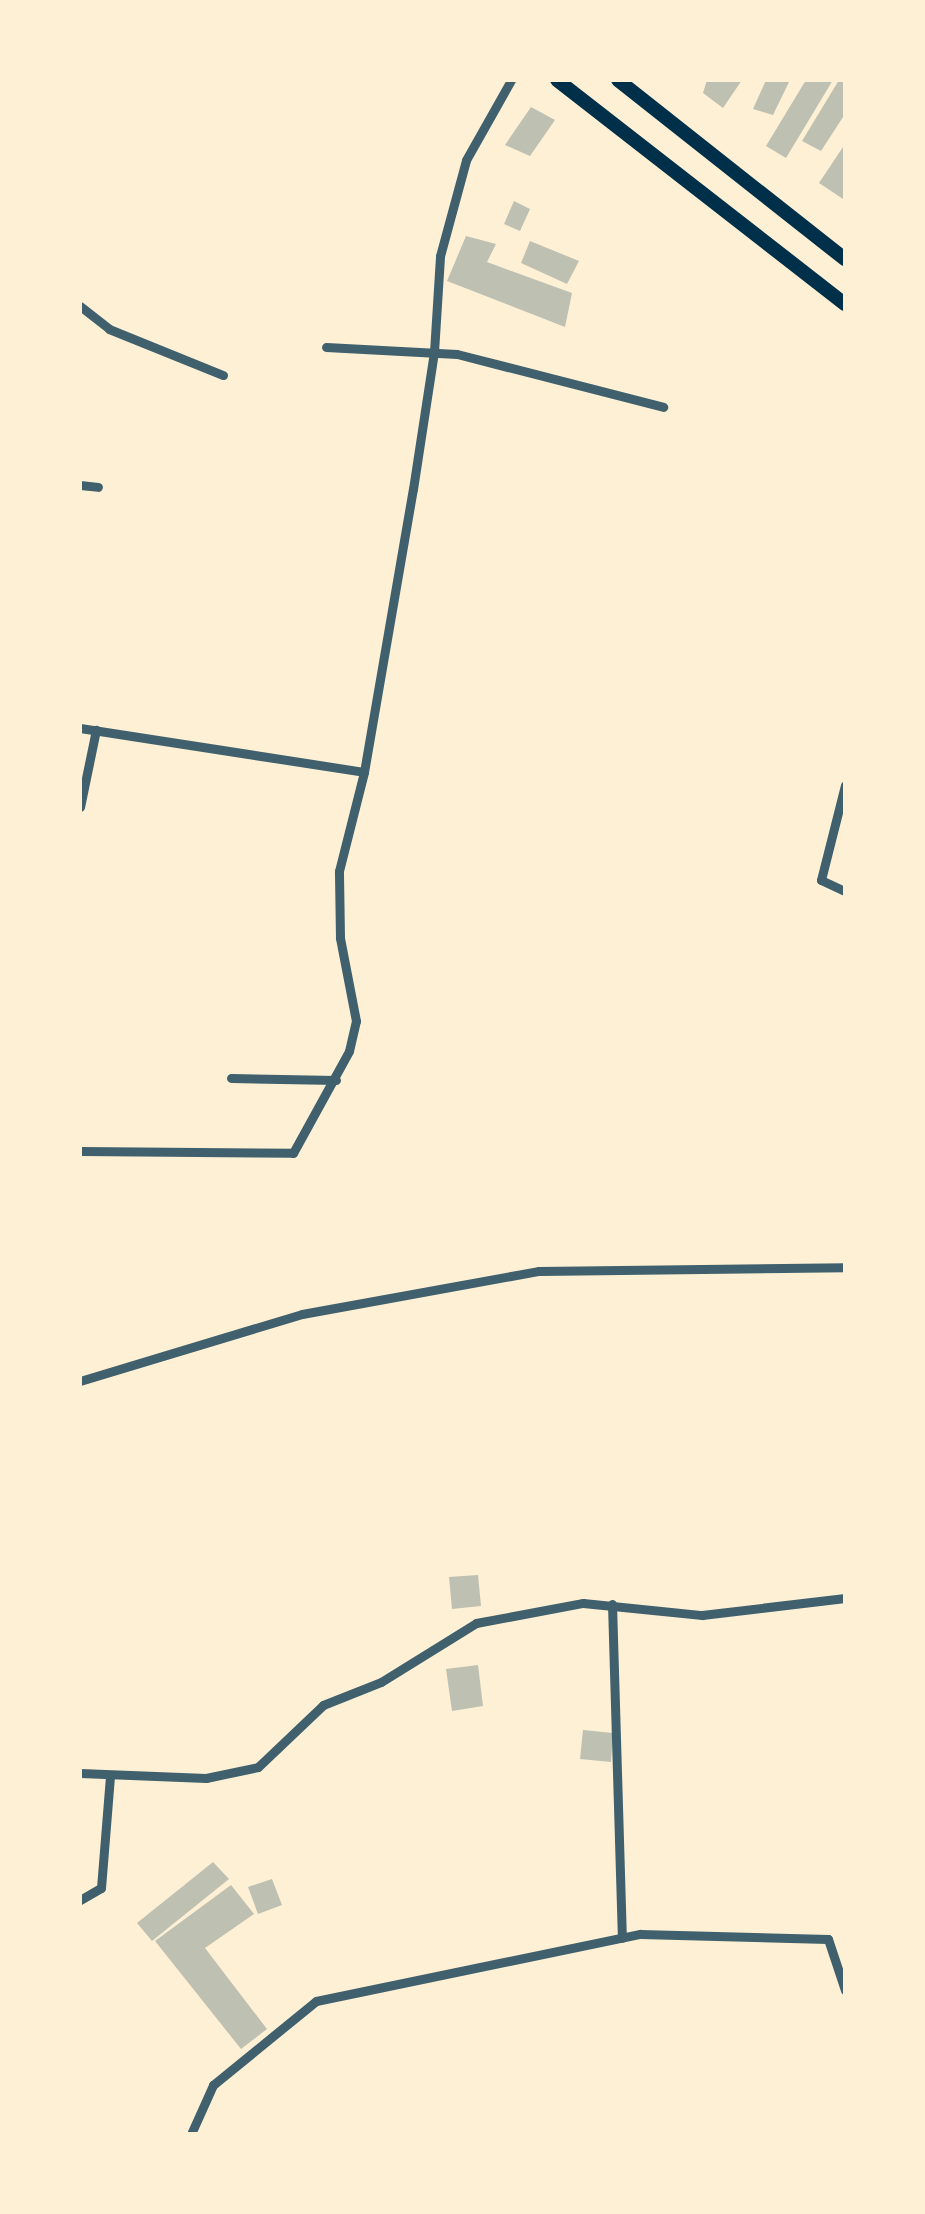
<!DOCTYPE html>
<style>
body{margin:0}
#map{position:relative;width:925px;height:2214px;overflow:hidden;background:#fdf0d5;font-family:Helvetica,sans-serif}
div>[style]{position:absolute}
.building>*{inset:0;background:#bec0b2}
.minor>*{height:9px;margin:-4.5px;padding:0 4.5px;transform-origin:4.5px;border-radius:4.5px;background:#3f606c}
.primary>*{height:14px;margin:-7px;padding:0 7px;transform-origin:7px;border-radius:7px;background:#003049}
span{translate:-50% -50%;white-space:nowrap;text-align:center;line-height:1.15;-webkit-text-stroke:8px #fdf0d5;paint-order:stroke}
.frame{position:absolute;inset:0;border:82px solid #fdf0d5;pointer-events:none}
</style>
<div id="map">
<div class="building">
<i style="clip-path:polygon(707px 80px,742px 80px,723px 108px,703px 93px)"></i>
<i style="clip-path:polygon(766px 80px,790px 80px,773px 115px,753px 109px)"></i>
<i style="clip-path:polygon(806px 80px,833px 80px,786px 158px,766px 146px)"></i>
<i style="clip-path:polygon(839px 80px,845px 80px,845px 114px,821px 151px,802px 141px)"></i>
<i style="clip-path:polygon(531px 107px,555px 120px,530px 156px,505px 145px)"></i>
<i style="clip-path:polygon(845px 144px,845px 195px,843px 199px,819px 183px)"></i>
<i style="clip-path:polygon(514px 201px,530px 209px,520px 231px,504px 224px)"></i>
<i style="clip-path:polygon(466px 236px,496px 244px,487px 262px,572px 293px,565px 327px,447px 281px)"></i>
<i style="clip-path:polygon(530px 241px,579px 261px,567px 284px,521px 263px)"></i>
<i style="clip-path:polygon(478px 1575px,481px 1606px,452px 1609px,449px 1577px)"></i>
<i style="clip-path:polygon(478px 1665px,483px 1706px,452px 1711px,446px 1669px)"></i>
<i style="clip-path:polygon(583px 1730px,613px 1733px,611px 1762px,580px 1759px)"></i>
<i style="clip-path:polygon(213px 1862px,229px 1879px,152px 1941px,137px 1923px)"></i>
<i style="clip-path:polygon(272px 1879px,282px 1905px,258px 1914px,248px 1887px)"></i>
<i style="clip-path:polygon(231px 1885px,254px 1914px,205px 1948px,267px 2029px,241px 2049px,155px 1941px)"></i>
</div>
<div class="minor">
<i style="left:80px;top:306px;width:37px;rotate:38deg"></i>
<i style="left:109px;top:329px;width:123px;rotate:22deg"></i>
<i style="left:326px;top:347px;width:131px;rotate:3.1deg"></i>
<i style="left:457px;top:354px;width:213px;rotate:14.4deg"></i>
<i style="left:80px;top:485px;width:18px;rotate:6deg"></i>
<i style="left:80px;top:728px;width:287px;rotate:8.8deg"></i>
<i style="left:845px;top:785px;width:98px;rotate:104.2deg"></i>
<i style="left:821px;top:880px;width:26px;rotate:25deg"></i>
<i style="left:80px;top:807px;width:79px;rotate:-78.3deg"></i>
<i style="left:231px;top:1078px;width:105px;rotate:1.1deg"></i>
<i style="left:80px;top:1151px;width:213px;rotate:0.5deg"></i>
<i style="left:293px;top:1153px;width:116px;rotate:-61.2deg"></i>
<i style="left:349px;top:1051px;width:31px;rotate:-77deg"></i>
<i style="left:356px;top:1021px;width:85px;rotate:-100.9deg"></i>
<i style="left:340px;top:938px;width:67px;rotate:-90.9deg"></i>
<i style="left:339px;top:871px;width:102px;rotate:-75.8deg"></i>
<i style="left:364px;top:772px;width:287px;rotate:-80.2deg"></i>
<i style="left:413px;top:489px;width:139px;rotate:-81.3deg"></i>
<i style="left:434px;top:352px;width:96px;rotate:-86.4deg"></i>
<i style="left:440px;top:256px;width:99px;rotate:-74.8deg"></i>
<i style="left:466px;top:160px;width:92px;rotate:-60.6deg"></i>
<i style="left:80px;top:1381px;width:232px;rotate:-16.8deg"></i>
<i style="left:302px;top:1314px;width:241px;rotate:-10.3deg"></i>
<i style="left:539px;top:1271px;width:306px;rotate:-0.7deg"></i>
<i style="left:612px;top:1604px;width:334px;rotate:88.3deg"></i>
<i style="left:80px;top:1773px;width:126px;rotate:2.3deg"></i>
<i style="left:206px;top:1778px;width:53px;rotate:-11.9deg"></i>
<i style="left:258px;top:1767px;width:90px;rotate:-43.6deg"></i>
<i style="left:323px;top:1705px;width:62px;rotate:-21.6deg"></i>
<i style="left:381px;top:1682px;width:112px;rotate:-31.8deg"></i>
<i style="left:476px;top:1623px;width:109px;rotate:-10.6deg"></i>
<i style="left:583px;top:1603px;width:120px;rotate:5.8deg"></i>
<i style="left:702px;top:1615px;width:144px;rotate:-6.8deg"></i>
<i style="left:80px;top:1900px;width:24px;rotate:-30deg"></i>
<i style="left:101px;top:1888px;width:112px;rotate:-85.4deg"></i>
<i style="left:191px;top:2134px;width:54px;rotate:-65.8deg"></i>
<i style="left:213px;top:2085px;width:133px;rotate:-39.2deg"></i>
<i style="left:316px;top:2001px;width:331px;rotate:-11.7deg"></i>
<i style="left:640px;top:1934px;width:188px;rotate:1.5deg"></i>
<i style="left:828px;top:1939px;width:54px;rotate:71.6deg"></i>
</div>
<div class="primary">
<i style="left:557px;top:80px;width:365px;rotate:37.9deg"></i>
<i style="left:618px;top:80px;width:289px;rotate:38.3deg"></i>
</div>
<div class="frame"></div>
</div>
